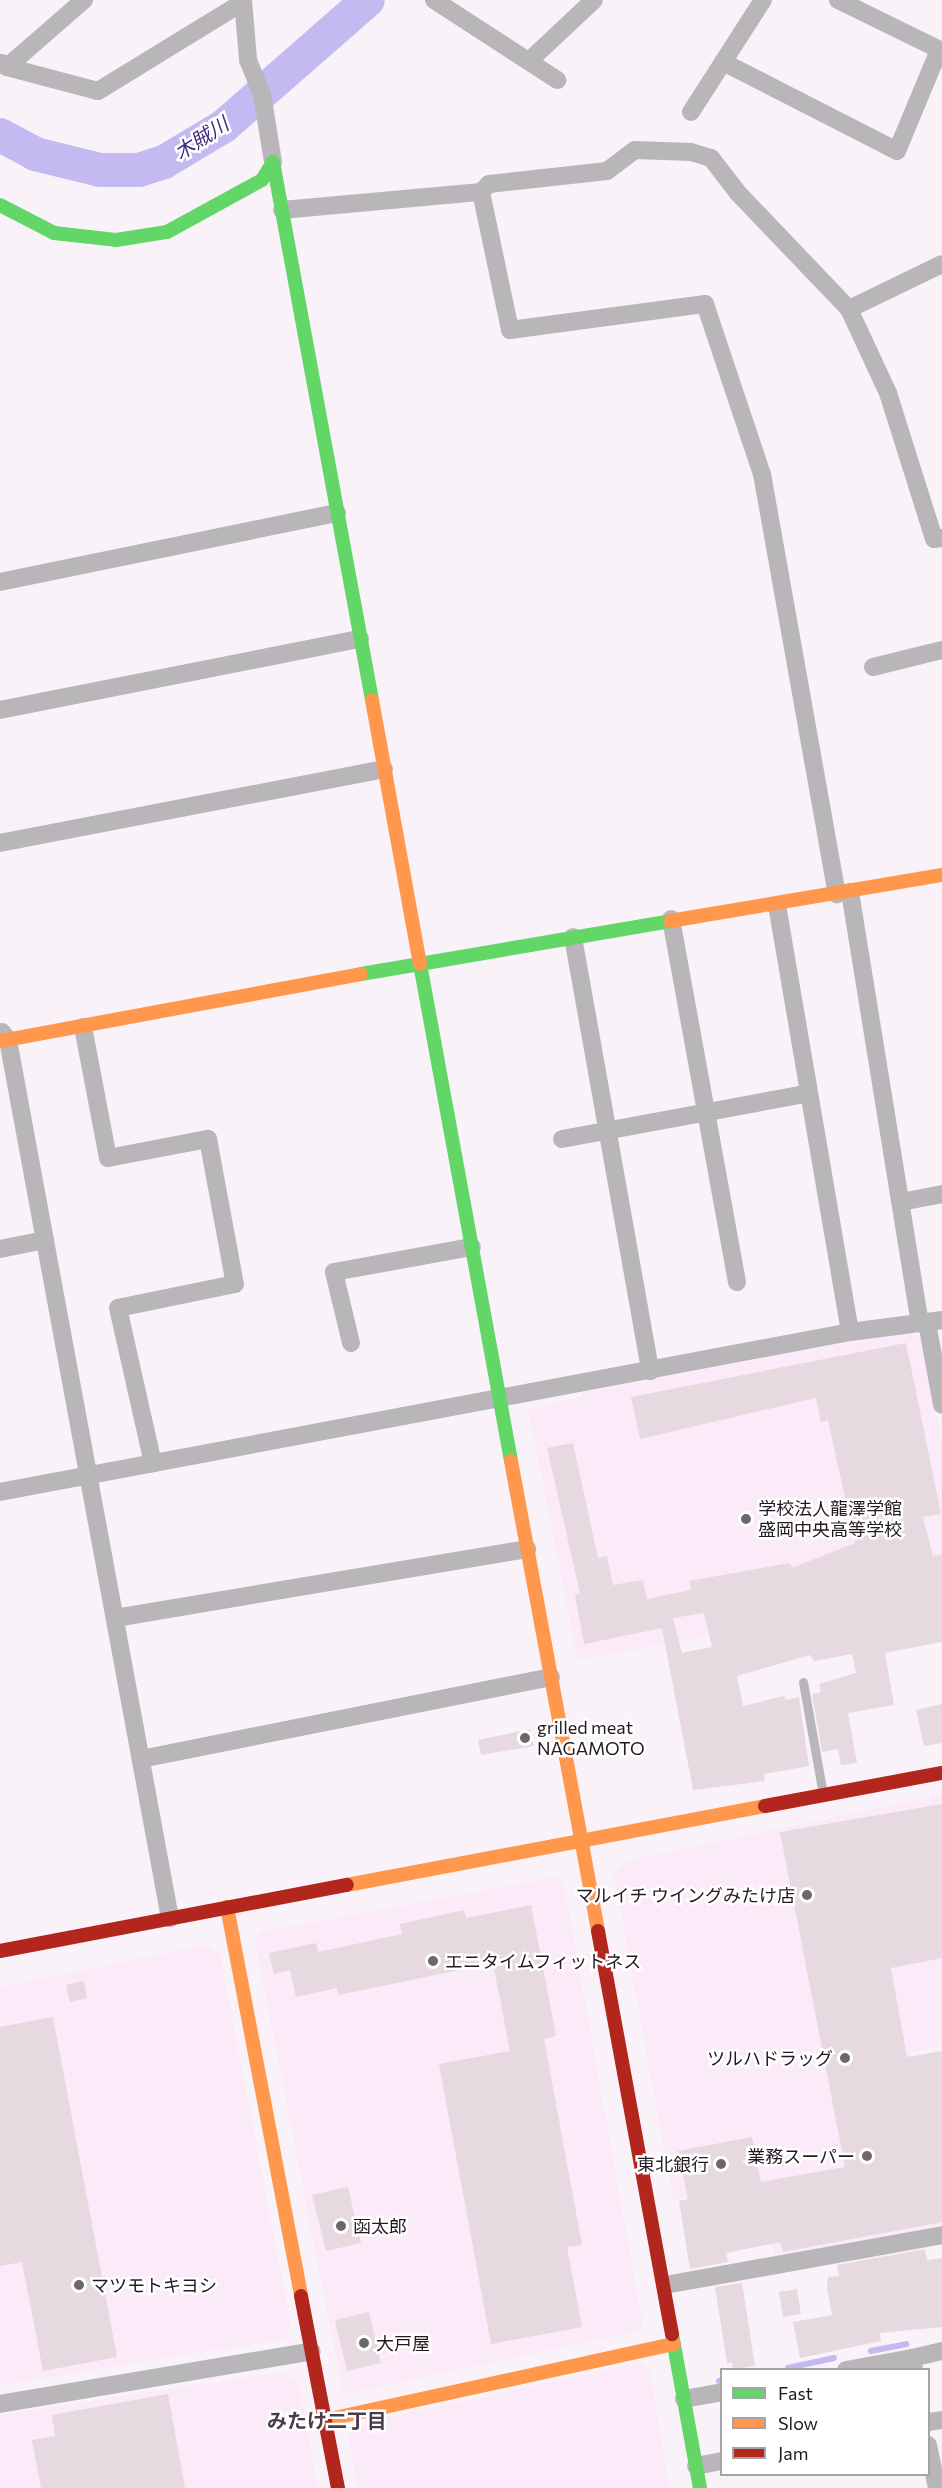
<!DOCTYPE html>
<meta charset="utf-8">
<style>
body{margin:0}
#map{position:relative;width:942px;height:2488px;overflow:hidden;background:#faf2f9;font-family:Commissioner,"Noto Sans JP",sans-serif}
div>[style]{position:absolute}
.built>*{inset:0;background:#fbeaf8}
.stream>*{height:6px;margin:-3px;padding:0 3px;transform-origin:3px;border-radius:3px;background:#c3baf1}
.river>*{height:34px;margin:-17px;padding:0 17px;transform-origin:17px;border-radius:17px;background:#c3baf1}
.building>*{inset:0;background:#e6d9e0}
.lane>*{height:9px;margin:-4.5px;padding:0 4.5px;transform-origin:4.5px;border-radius:4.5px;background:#b9b6b9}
.street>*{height:18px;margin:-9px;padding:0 9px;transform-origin:9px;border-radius:9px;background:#b9b6b9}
.fast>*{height:14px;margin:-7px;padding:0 7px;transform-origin:7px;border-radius:7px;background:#63d668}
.slow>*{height:14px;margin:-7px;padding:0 7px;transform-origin:7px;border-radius:7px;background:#ff974d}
.jam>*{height:14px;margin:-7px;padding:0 7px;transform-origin:7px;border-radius:7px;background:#b3261e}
.dots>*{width:16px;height:16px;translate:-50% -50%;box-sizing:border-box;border:3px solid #fff;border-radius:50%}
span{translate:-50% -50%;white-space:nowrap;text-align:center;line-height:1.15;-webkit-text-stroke:5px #fff;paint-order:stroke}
.poi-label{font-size:18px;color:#211a20}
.left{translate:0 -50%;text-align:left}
.right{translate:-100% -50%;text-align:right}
.water-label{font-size:20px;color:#402a82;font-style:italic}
.neighbourhood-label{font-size:20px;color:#4b3c49;font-weight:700}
.legend{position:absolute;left:720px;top:2368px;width:210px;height:108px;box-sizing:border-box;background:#fff;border:2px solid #a6a3a6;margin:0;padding:8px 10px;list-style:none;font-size:18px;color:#211a20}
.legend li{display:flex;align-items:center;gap:12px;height:30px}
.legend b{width:30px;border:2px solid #a6a3a6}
</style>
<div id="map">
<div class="built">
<i style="clip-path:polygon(908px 1330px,924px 1340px,942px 1443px,942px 1594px,578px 1660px,528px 1409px,583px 1397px,583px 1392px)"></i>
<i style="clip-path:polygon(942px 1795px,942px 2046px,911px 2052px,942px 2227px,775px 2258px,761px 2182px,673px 2200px,614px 1874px,626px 1861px)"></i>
<i style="clip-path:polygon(557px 1877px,565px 1890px,643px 2326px,638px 2331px,349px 2393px,342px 2388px,255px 1941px,261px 1932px)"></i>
<i style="clip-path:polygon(207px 1945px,220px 1954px,291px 2326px,283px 2339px,0 2385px,0 1987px)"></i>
<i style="clip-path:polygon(642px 2362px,649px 2370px,670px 2488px,358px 2488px,349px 2442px,352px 2425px)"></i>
<i style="clip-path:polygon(282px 2372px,299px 2383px,318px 2488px,0 2488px,0 2415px)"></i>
</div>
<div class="stream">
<i style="left:871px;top:2351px;width:36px;rotate:-11deg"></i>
<i style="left:788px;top:2368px;width:47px;rotate:-12.3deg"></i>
<i style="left:719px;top:2381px;width:3px;rotate:-18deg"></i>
</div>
<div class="river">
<i style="left:0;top:135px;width:40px;rotate:28deg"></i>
<i style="left:35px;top:154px;width:67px;rotate:13.8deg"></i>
<i style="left:100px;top:170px;width:39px"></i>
<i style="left:139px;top:170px;width:26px;rotate:-18deg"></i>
<i style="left:164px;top:162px;width:70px;rotate:-31deg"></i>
<i style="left:224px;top:126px;width:191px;rotate:-41.2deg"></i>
</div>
<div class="building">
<i style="clip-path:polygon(evenodd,906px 1343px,941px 1514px,923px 1517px,933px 1556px,942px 1554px,942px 1642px,885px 1653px,894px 1705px,848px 1713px,857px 1763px,841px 1765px,838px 1749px,822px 1752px,812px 1694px,821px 1692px,819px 1684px,856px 1673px,852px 1654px,814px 1661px,810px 1655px,737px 1676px,743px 1706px,784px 1696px,786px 1700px,799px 1697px,809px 1766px,764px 1774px,765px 1781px,693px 1790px,662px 1628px,584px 1644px,575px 1595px,580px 1593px,547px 1448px,573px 1443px,598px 1558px,607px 1556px,613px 1585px,643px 1580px,647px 1599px,691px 1590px,689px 1581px,790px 1563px,792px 1568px,855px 1543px,828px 1420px,821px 1422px,816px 1398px,640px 1439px,631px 1397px,906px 1343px,704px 1613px,712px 1647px,682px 1653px,673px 1618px,704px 1613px)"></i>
<i style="clip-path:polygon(942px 1704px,942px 1743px,924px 1746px,916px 1710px)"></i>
<i style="clip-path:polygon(530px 1729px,534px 1746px,481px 1755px,478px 1740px)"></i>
<i style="clip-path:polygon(942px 1804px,942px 1958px,891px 1968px,907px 2057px,942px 2051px,942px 2222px,783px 2252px,780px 2242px,726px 2253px,728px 2262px,690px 2269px,679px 2201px,688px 2199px,678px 2151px,752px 2137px,761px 2182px,845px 2167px,780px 1832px)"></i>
<i style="clip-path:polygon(531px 1905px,556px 2036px,544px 2039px,582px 2245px,567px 2247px,582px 2327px,491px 2344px,439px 2064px,510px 2051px,493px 1963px,339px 1995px,337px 1988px,296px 1997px,290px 1970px,274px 1974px,269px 1953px,316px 1943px,318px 1952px,402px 1934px,400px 1924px,464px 1910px,466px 1918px)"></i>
<i style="clip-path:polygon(84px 1981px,87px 1998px,70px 2002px,66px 1985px)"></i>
<i style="clip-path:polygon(53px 2017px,117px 2357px,43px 2371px,22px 2262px,0 2266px,0 2027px)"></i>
<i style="clip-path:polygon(348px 2187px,361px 2243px,326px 2251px,312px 2195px)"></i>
<i style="clip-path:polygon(925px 2249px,927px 2260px,942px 2258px,942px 2327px,880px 2333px,881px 2341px,800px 2358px,793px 2322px,832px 2315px,827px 2288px,828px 2277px,839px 2276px,837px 2265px)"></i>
<i style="clip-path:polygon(742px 2283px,755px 2366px,733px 2369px,732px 2363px,727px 2363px,715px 2287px)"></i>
<i style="clip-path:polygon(797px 2289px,801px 2314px,783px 2317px,779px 2292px)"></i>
<i style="clip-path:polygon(369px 2312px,381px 2363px,347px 2371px,335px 2320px)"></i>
<i style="clip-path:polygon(168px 2394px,185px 2488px,41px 2488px,32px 2440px,55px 2436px,52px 2415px)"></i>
</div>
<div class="lane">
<i style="left:803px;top:1682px;width:114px;rotate:79.9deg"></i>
</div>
<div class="street">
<i style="left:243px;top:0;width:60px;rotate:85.2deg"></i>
<i style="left:248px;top:60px;width:37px;rotate:68deg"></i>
<i style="left:262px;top:94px;width:69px;rotate:80.8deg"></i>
<i style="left:434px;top:0;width:147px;rotate:33deg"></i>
<i style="left:838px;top:0;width:116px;rotate:26.1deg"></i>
<i style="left:529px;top:61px;width:89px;rotate:-43.2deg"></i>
<i style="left:723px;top:62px;width:195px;rotate:27.1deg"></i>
<i style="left:897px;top:151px;width:109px;rotate:-67.4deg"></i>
<i style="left:2px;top:63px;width:6px;rotate:39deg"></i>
<i style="left:7px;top:67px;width:102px;rotate:-41deg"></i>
<i style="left:7px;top:67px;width:94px;rotate:14.8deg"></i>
<i style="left:98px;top:91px;width:170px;rotate:-31.5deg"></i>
<i style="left:691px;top:112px;width:133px;rotate:-57.3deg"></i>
<i style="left:481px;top:192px;width:141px;rotate:78.1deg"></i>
<i style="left:510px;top:330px;width:197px;rotate:-7.6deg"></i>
<i style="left:705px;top:304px;width:179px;rotate:71.5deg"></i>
<i style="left:762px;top:474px;width:427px;rotate:79.9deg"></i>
<i style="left:282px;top:210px;width:200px;rotate:-5.2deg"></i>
<i style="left:481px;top:192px;width:11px;rotate:-45deg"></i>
<i style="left:489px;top:184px;width:119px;rotate:-6.3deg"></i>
<i style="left:607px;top:171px;width:35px;rotate:-37deg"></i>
<i style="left:635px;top:150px;width:56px;rotate:2deg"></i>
<i style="left:691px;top:152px;width:21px;rotate:17deg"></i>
<i style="left:711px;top:158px;width:44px;rotate:52.4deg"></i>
<i style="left:738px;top:193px;width:161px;rotate:46.3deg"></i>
<i style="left:849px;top:309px;width:93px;rotate:65.1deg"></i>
<i style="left:888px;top:393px;width:153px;rotate:72.5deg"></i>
<i style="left:934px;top:539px;width:8px;rotate:-7deg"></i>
<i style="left:849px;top:309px;width:103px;rotate:-25.8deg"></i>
<i style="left:0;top:582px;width:344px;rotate:-11.6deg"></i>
<i style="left:873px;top:667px;width:71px;rotate:-13.8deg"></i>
<i style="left:0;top:710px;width:367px;rotate:-11.2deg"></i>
<i style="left:0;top:843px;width:391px;rotate:-10.9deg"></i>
<i style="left:850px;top:892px;width:437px;rotate:80.8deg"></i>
<i style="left:777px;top:905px;width:433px;rotate:80.3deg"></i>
<i style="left:671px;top:919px;width:369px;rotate:79.7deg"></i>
<i style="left:573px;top:937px;width:441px;rotate:79.9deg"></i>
<i style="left:83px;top:1027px;width:133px;rotate:79.2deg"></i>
<i style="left:108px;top:1158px;width:102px;rotate:-10.8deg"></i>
<i style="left:208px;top:1139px;width:147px;rotate:79.5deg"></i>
<i style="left:235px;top:1284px;width:119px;rotate:168.4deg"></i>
<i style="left:118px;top:1308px;width:159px;rotate:77.3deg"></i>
<i style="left:2px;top:1032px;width:10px;rotate:53deg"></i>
<i style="left:8px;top:1040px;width:893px;rotate:79.55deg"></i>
<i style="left:562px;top:1139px;width:251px;rotate:-10.5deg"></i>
<i style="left:901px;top:1202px;width:42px;rotate:-11deg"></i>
<i style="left:0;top:1249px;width:46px;rotate:-11.3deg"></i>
<i style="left:927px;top:1323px;width:83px;rotate:79.6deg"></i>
<i style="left:351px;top:1343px;width:73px;rotate:-103.5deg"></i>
<i style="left:334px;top:1272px;width:140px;rotate:-10.3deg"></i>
<i style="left:0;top:1492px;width:865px;rotate:-10.66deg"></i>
<i style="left:850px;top:1332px;width:93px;rotate:-7.4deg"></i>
<i style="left:115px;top:1618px;width:418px;rotate:-9.5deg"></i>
<i style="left:141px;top:1759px;width:418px;rotate:-11.3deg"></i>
<i style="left:665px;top:2285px;width:281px;rotate:-10.2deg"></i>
<i style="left:846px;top:2370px;width:67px;rotate:-10.3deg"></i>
<i style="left:914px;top:2370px;width:12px;rotate:-99deg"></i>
<i style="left:912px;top:2358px;width:31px;rotate:-13deg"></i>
<i style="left:684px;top:2399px;width:39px;rotate:-10deg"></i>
<i style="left:0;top:2404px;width:316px;rotate:-9.6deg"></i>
<i style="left:928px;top:2422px;width:14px;rotate:-8deg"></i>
<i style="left:928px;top:2445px;width:44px;rotate:78.2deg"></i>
<i style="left:696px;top:2466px;width:26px;rotate:-11deg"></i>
</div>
<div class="fast">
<i style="left:273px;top:162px;width:547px;rotate:79.57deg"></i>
<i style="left:0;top:205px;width:61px;rotate:27.4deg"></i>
<i style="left:54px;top:233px;width:62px;rotate:6.4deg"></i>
<i style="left:116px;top:240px;width:52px;rotate:-8.9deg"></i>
<i style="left:167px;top:232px;width:108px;rotate:-28.7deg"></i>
<i style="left:262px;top:180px;width:21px;rotate:-59deg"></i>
<i style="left:420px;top:964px;width:505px;rotate:79.62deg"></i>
<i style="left:361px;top:974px;width:314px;rotate:-9.7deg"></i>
<i style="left:672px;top:2334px;width:157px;rotate:79.7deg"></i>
</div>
<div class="slow">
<i style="left:372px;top:700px;width:268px;rotate:79.7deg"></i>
<i style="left:670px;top:921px;width:276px;rotate:-9.6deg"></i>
<i style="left:0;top:1041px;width:367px;rotate:-10.5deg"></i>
<i style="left:511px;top:1461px;width:478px;rotate:79.5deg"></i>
<i style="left:347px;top:1885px;width:425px;rotate:-10.7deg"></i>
<i style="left:227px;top:1907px;width:396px;rotate:79.2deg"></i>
<i style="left:325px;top:2420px;width:357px;rotate:-12.3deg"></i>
</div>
<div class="jam">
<i style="left:765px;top:1806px;width:180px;rotate:-10.6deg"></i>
<i style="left:598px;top:1931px;width:410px;rotate:79.6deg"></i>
<i style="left:0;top:1951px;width:353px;rotate:-10.8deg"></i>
<i style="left:301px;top:2296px;width:196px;rotate:79.1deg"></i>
</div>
<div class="dots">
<i style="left:746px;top:1519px;background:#6d666c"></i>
<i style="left:525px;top:1738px;background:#6d666c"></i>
<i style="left:807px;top:1895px;background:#6d666c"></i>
<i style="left:433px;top:1961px;background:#6d666c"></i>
<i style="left:845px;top:2058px;background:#6d666c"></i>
<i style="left:867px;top:2156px;background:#6d666c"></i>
<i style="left:721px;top:2164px;background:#6d666c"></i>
<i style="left:341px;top:2226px;background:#6d666c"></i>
<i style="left:79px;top:2285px;background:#6d666c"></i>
<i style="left:364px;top:2343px;background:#6d666c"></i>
</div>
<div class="poi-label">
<span class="left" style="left:758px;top:1519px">学校法人龍澤学館<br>盛岡中央高等学校</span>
<span class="left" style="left:537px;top:1738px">grilled meat<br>NAGAMOTO</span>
<span class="right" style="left:795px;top:1895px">マルイチ ウイングみたけ店</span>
<span class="left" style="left:445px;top:1961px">エニタイムフィットネス</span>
<span class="right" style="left:833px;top:2058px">ツルハドラッグ</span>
<span class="right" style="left:855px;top:2156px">業務スーパー</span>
<span class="right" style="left:709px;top:2164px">東北銀行</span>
<span class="left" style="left:353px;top:2226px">函太郎</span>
<span class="left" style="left:91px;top:2285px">マツモトキヨシ</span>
<span class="left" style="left:376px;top:2343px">大戸屋</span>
</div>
<div class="water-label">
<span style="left:201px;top:138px;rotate:-33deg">木賊川</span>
</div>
<div class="neighbourhood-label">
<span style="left:327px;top:2420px">みたけ二丁目</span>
</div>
<ul class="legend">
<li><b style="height:8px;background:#63d668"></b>Fast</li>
<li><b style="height:8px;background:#ff974d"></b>Slow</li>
<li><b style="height:8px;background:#b3261e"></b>Jam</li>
</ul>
</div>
